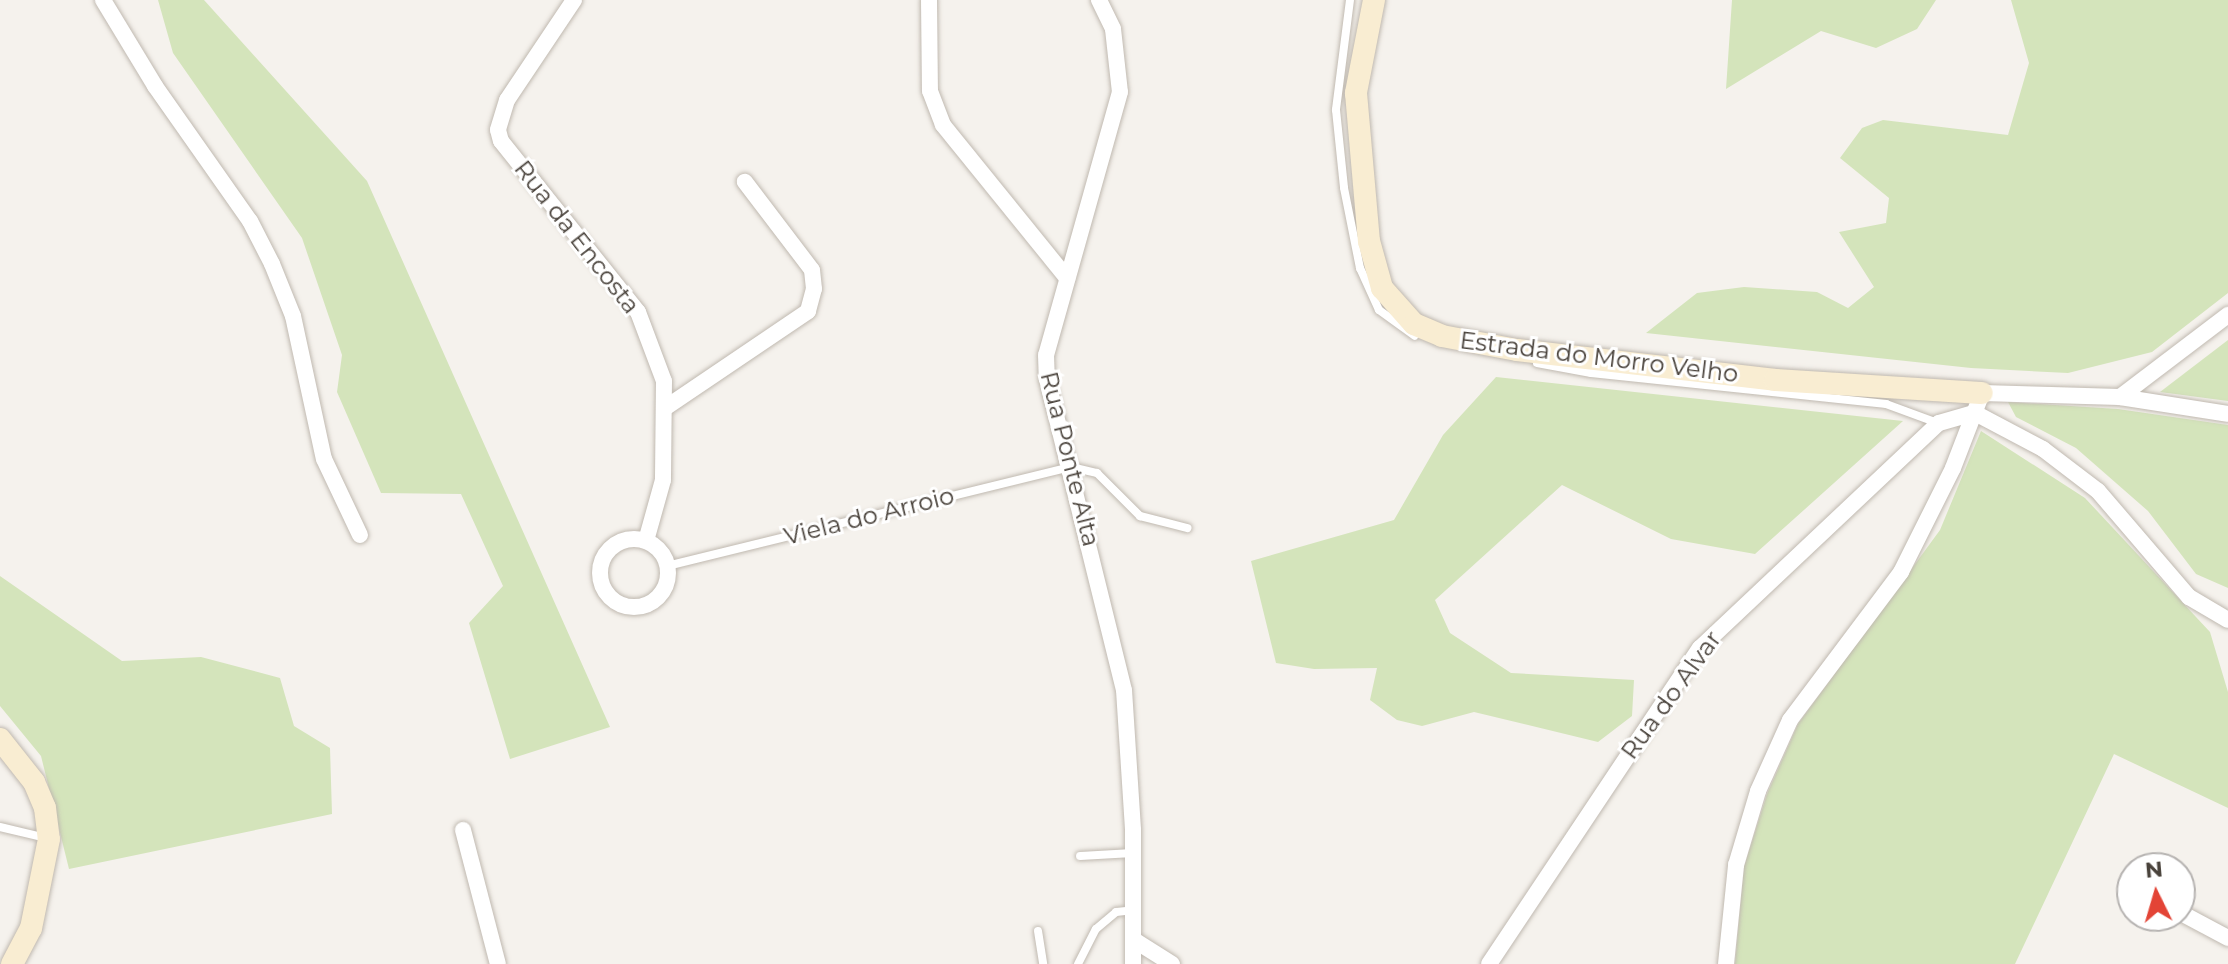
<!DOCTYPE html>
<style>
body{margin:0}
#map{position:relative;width:2228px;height:964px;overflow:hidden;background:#f5f2ed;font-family:Montserrat,sans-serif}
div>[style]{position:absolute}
.green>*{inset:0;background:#d4e4bb}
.roads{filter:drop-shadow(0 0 2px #c0b9b0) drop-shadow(0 0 2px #c0b9b0)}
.lane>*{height:8px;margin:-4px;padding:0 4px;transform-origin:4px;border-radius:4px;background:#fff}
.street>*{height:16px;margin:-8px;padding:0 8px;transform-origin:8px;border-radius:8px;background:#fff}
.street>.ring{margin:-8px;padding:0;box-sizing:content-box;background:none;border:16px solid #fff;border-radius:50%}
.secondary>*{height:22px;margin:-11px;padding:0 11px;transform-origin:11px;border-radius:11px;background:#f9edd2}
span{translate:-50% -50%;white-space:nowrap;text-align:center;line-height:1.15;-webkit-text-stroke:6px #fff;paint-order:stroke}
.street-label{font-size:24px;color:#49423b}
.north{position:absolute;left:2116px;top:852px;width:80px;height:80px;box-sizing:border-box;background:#fff;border:2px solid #b6b3b1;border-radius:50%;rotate:355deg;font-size:22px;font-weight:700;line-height:32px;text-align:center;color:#49423b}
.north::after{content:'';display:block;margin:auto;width:28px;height:36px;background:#e34436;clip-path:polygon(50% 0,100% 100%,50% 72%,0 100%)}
</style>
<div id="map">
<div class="green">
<i style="clip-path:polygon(158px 0,204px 0,367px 181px,610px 727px,510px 759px,469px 623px,503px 586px,461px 494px,381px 493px,337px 392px,342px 355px,302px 238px,173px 53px)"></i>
<i style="clip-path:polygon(1732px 0,1936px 0,1917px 29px,1876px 48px,1821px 31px,1726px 89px)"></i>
<i style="clip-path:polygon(2011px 0,2228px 0,2228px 293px,2152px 352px,2068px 373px,1971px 368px,1646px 333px,1697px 293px,1744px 287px,1817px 292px,1848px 308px,1874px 287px,1839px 232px,1886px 223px,1889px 198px,1840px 158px,1862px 128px,1883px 120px,2008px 135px,2029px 63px)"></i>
<i style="clip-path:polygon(2228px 340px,2228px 401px,2160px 392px)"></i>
<i style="clip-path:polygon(1496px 377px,1903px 421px,1755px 554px,1671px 539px,1562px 485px,1435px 600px,1450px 633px,1511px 673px,1634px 680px,1632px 716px,1598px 742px,1474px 712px,1422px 726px,1397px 720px,1370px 700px,1377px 668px,1314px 669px,1276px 663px,1251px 561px,1394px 520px,1443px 435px)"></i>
<i style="clip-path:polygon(2008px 402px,2118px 409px,2228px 425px,2228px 588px,2196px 574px,2148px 511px,2076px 448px,2016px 417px)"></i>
<i style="clip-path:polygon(1981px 431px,2085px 498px,2210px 632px,2228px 692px,2228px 808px,2114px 754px,2015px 964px,1735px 964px,1744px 867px,1767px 794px,1798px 724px,1940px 530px)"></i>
<i style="clip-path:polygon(0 576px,122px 661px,201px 657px,280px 678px,294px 726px,330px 748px,332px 814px,69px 869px,41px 756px,0 706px)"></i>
</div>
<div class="roads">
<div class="lane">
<i style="left:1350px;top:0;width:111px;rotate:97.3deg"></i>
<i style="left:1336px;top:110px;width:78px;rotate:84.1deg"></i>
<i style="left:1344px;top:188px;width:82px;rotate:78.7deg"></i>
<i style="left:1360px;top:268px;width:46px;rotate:65.7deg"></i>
<i style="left:1379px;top:310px;width:44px;rotate:35.8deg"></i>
<i style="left:1537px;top:363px;width:55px;rotate:10.5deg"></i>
<i style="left:1591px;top:373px;width:297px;rotate:6deg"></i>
<i style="left:1886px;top:404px;width:55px;rotate:20.1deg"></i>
<i style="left:667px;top:566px;width:416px;rotate:-13.8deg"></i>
<i style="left:1071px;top:467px;width:27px;rotate:13deg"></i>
<i style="left:1097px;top:473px;width:61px;rotate:45deg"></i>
<i style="left:1140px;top:516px;width:49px;rotate:14.3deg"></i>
<i style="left:0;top:827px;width:47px;rotate:13.4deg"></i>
<i style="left:1080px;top:856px;width:53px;rotate:-3.2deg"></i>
<i style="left:1038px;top:931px;width:33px;rotate:81deg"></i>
<i style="left:1078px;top:964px;width:39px;rotate:-63deg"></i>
<i style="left:1096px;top:929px;width:26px;rotate:-40deg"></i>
<i style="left:1116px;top:912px;width:18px;rotate:-6deg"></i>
</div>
<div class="street">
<i style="left:103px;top:0;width:100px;rotate:58.8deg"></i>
<i style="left:155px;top:86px;width:165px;rotate:54.9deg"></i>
<i style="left:250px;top:221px;width:48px;rotate:62.9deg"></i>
<i style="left:272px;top:264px;width:56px;rotate:68deg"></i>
<i style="left:293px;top:316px;width:146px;rotate:77.8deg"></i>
<i style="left:324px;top:459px;width:84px;rotate:64.7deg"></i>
<i style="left:574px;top:0;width:120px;rotate:123.8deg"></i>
<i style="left:507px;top:100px;width:31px;rotate:107deg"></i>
<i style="left:498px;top:130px;width:11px;rotate:75deg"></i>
<i style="left:501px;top:141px;width:219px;rotate:51.3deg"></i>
<i style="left:638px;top:312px;width:74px;rotate:69.4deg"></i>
<i style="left:664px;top:381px;width:99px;rotate:90.6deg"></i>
<i style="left:663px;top:480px;width:63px;rotate:105.6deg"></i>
<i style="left:929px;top:0;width:91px;rotate:89.4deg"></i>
<i style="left:930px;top:91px;width:36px;rotate:69deg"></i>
<i style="left:943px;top:125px;width:197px;rotate:51deg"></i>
<i style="left:1099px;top:0;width:32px;rotate:64deg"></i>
<i style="left:1113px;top:29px;width:63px;rotate:83.7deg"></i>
<i style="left:1120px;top:92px;width:273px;rotate:105.7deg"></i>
<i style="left:1046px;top:355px;width:24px;rotate:88deg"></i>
<i style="left:1047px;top:379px;width:320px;rotate:76.1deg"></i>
<i style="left:1124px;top:690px;width:140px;rotate:86.3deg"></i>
<i style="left:1133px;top:830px;width:134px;rotate:90deg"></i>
<i style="left:2120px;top:397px;width:136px;rotate:-37.2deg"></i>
<i style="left:665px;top:408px;width:173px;rotate:-34.1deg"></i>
<i style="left:808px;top:311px;width:23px;rotate:-75deg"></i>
<i style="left:814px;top:289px;width:19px;rotate:-96deg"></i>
<i style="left:812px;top:270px;width:111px;rotate:-127.3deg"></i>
<i class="ring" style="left:600px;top:539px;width:52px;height:52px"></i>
<i style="left:463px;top:830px;width:138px;rotate:75.4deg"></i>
<i style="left:2183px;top:914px;width:51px;rotate:28.1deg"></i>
<i style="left:1134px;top:940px;width:45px;rotate:32.3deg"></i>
<i style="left:1489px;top:964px;width:380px;rotate:-56.3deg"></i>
<i style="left:1700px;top:648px;width:328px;rotate:-43.3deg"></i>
<i style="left:1939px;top:423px;width:37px;rotate:-16deg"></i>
<i style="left:1975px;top:413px;width:77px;rotate:27.9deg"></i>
<i style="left:2043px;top:449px;width:69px;rotate:37.4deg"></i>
<i style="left:2098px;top:491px;width:140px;rotate:49.4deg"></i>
<i style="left:2189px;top:597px;width:45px;rotate:30.5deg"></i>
<i style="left:1726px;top:964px;width:100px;rotate:-84.2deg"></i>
<i style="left:1736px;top:865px;width:77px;rotate:-73.4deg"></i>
<i style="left:1758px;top:791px;width:78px;rotate:-65.7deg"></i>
<i style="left:1790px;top:720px;width:185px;rotate:-53.1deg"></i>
<i style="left:1901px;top:572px;width:116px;rotate:-63.4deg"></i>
<i style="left:1953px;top:468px;width:80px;rotate:-68.9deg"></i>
<i style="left:1982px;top:393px;width:138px;rotate:1.7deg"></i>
<i style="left:2120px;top:397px;width:109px;rotate:8.9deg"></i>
</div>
<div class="secondary">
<i style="left:1374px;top:0;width:95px;rotate:101deg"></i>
<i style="left:1356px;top:93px;width:149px;rotate:85deg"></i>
<i style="left:1369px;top:241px;width:49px;rotate:74.5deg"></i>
<i style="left:1382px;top:288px;width:48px;rotate:48.4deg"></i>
<i style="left:1414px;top:324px;width:30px;rotate:23deg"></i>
<i style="left:1442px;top:336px;width:76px;rotate:10.6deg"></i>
<i style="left:1517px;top:350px;width:260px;rotate:6.6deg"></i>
<i style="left:1775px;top:380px;width:207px;rotate:3.6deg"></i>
<i style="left:0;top:739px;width:55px;rotate:51.7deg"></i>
<i style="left:34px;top:782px;width:28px;rotate:67deg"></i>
<i style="left:45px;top:808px;width:31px;rotate:83deg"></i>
<i style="left:49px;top:839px;width:91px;rotate:101.4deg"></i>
<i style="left:31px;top:928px;width:41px;rotate:117.8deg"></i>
</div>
</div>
<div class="street-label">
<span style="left:577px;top:237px;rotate:52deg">Rua da Encosta</span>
<span style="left:1599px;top:357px;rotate:7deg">Estrada do Morro Velho</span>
<span style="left:1070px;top:459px;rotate:76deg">Rua Ponte Alta</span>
<span style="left:869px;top:516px;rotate:-14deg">Viela do Arroio</span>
<span style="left:1671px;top:695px;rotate:-54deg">Rua do Alvar</span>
</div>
<div class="north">N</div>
</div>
